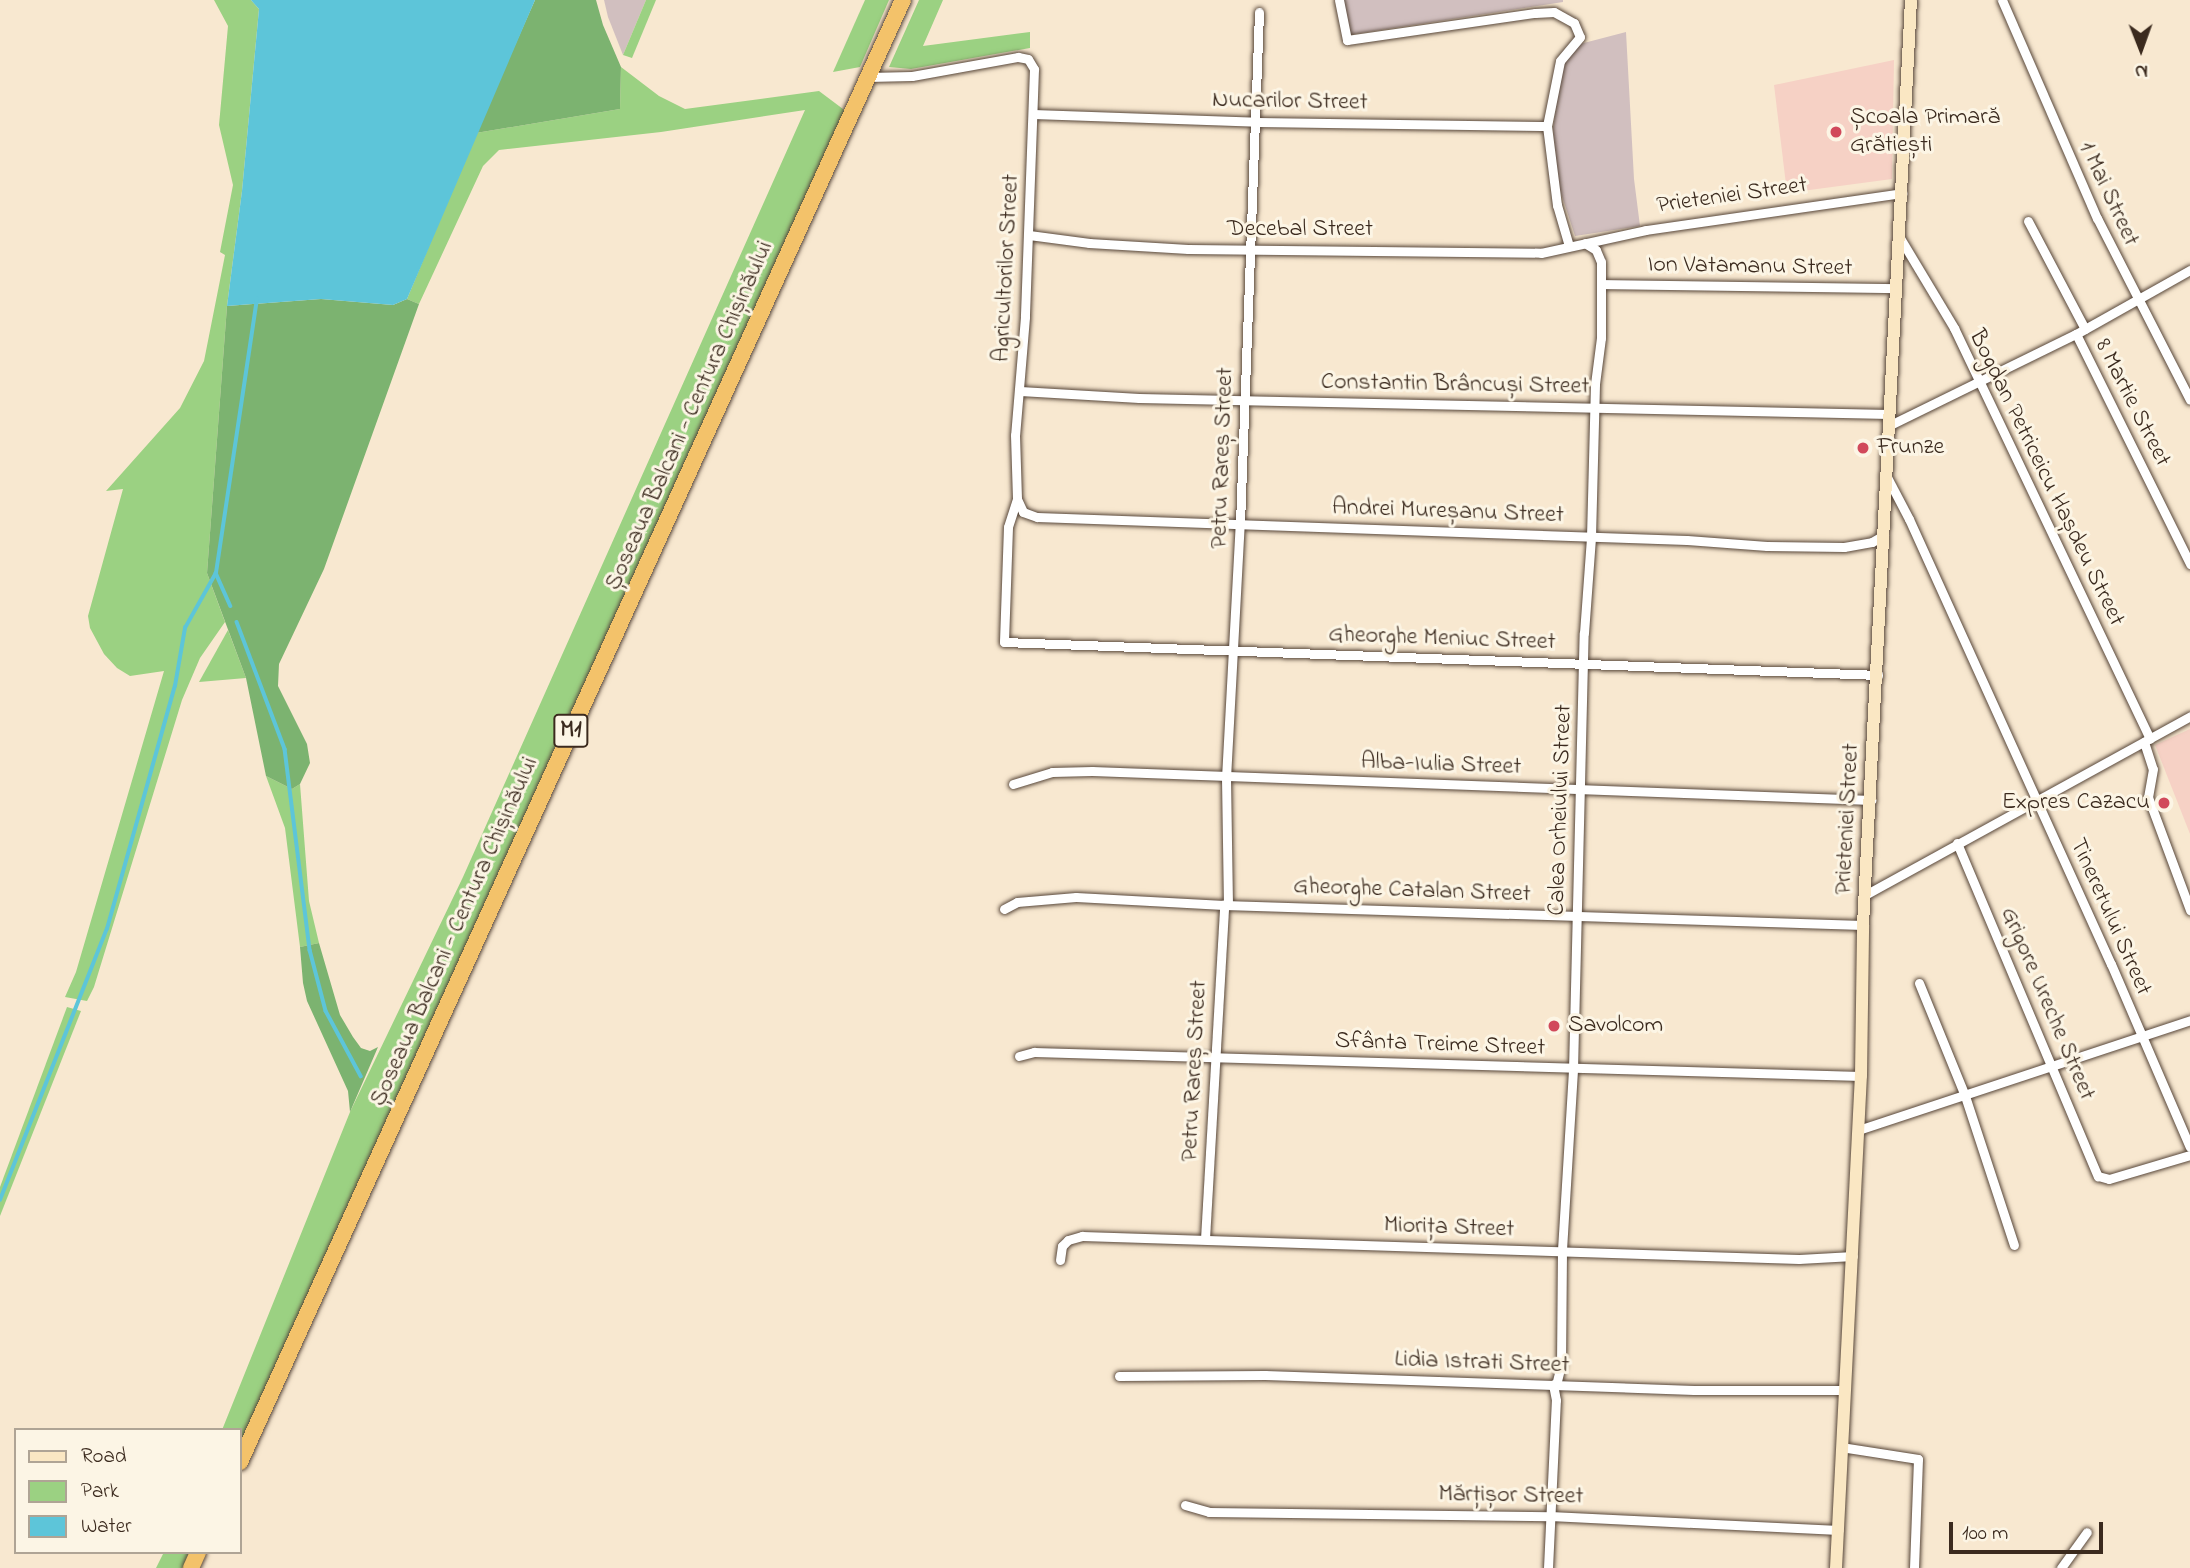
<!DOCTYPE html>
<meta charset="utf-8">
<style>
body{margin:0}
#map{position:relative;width:2190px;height:1568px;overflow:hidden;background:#f8e8d0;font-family:"Indie Flower",sans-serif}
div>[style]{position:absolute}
.built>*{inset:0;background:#f6d1c5}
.industrial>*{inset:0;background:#d1bfbf}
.green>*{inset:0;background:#9bd182}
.forest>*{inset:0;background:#7cb370}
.water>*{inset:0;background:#5dc5d9}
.stream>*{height:3.5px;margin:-1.75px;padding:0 1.75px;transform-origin:1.75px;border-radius:1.75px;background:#5dc5d9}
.roads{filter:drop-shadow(0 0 2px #574639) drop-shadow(0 0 2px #574639)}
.street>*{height:9px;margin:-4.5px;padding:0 4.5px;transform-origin:4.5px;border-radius:4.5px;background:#fff}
.secondary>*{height:12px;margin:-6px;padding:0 6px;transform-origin:6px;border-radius:6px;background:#fae7c3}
.highway>*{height:16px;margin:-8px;padding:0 8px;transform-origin:8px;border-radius:8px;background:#f3c26a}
.dots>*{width:19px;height:19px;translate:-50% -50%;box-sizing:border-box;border:4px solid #fcf5e5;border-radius:50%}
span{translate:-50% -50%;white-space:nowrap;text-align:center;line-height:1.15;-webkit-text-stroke:6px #fcf5e5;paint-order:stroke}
.shield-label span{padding:2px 5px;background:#fcf5e5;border:2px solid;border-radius:5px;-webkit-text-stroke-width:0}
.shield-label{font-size:23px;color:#3b2a1e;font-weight:700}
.street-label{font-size:24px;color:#3b2a1e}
.poi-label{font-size:24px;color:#3b2a1e}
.left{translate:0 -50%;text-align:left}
.right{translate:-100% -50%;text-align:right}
.legend{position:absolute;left:14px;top:1428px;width:228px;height:126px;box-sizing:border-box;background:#fcf5e5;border:2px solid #afa495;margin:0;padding:9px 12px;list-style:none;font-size:21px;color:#3b2a1e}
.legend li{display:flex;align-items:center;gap:14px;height:35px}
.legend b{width:35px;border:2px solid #afa495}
.north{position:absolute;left:2106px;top:14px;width:70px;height:70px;-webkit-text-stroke:5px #fcf5e5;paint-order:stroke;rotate:179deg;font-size:19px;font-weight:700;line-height:28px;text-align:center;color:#3b2a1e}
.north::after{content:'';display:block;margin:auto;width:24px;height:32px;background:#3b2a1e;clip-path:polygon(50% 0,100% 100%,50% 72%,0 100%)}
.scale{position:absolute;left:1949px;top:1522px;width:154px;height:32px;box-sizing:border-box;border:4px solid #3b2a1e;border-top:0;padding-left:9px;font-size:21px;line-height:24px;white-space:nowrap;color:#3b2a1e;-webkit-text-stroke:5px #fcf5e5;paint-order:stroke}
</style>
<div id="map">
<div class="built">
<i style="clip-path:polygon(1894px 60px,1892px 179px,1787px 193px,1774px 85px)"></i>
<i style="clip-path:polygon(2190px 729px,2190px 834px,2155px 745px)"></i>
</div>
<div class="industrial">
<i style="clip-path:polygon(604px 0,646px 0,623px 55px,608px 17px)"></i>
<i style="clip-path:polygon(1344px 0,1563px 0,1563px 2px,1348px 35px)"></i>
<i style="clip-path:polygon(1626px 32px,1634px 179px,1640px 226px,1575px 236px,1559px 187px,1553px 129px,1562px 65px,1580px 44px)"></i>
</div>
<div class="green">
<i style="clip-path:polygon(214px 0,251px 0,259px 9px,242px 191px,227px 306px,207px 573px,225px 622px,200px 658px,182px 700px,94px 987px,87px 1001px,65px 997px,76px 972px,164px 671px,130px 676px,117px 668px,104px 654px,90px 628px,88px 616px,123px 489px,106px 491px,180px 408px,204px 361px,225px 255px,220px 252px,233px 185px,219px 125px,228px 26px)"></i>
<i style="clip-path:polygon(646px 0,656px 0,632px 58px,623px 55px)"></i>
<i style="clip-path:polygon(865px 0,889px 0,860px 67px,833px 72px)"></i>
<i style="clip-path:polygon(919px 0,943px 0,923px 46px,1030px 32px,1030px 48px,911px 69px,889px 67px)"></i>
<i style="clip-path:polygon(621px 67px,659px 96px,685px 109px,819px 91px,847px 112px,240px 1449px,240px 1430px,222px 1430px,350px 1112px,463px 877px,805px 110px,661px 132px,499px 150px,483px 166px,419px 304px,407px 299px,476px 133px,620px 109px)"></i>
<i style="clip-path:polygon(228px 630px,246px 678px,199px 682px)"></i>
<i style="clip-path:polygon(266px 776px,292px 789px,300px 784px,309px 901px,319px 943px,300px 947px,285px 828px)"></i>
<i style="clip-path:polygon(67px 1007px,81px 1011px,0 1216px,0 1187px)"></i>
<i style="clip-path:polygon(164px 1552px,192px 1552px,185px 1568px,156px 1568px)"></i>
</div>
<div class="forest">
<i style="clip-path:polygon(535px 0,596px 0,603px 25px,621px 67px,620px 109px,476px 133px)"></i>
<i style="clip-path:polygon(321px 299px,393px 305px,407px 299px,419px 304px,324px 569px,279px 664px,278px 686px,307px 744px,310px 763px,300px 784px,292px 789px,266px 776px,246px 678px,207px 573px,227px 306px)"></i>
<i style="clip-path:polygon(319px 943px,340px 1015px,353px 1037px,361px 1048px,370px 1051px,378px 1047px,350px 1112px,348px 1091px,307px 1001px,303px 983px,300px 947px)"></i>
</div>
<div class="water">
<i style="clip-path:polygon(251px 0,535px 0,407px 299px,393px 305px,321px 299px,227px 306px,242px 191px,259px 9px)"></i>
</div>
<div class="stream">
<i style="left:216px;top:573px;width:36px;rotate:66deg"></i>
<i style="left:237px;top:622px;width:136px;rotate:69.3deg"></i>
<i style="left:285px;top:749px;width:203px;rotate:82.9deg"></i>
<i style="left:310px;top:950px;width:63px;rotate:75.3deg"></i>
<i style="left:326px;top:1011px;width:74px;rotate:61.7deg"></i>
<i style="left:0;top:1200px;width:291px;rotate:-68.5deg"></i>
<i style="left:107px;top:929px;width:252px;rotate:-74.4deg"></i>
<i style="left:175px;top:686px;width:59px;rotate:-80.2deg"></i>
<i style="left:185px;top:628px;width:63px;rotate:-60.6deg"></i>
<i style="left:216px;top:573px;width:277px;rotate:-81.5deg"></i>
</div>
<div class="roads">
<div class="street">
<i style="left:1339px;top:0;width:41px;rotate:78.7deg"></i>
<i style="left:1347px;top:40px;width:190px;rotate:-8.2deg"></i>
<i style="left:1535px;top:13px;width:19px;rotate:-3deg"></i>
<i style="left:1554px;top:12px;width:23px;rotate:29deg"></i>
<i style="left:1574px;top:23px;width:15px;rotate:67deg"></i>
<i style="left:1580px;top:37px;width:31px;rotate:130deg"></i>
<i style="left:1560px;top:61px;width:66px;rotate:101.3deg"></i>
<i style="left:1547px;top:126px;width:80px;rotate:82.8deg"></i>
<i style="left:1557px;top:205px;width:43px;rotate:73.7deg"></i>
<i style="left:2002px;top:0;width:238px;rotate:66.5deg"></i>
<i style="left:2097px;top:218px;width:204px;rotate:62.9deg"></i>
<i style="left:868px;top:77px;width:44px;rotate:-1.3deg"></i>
<i style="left:912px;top:76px;width:108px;rotate:-10.2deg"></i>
<i style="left:1018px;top:57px;width:10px;rotate:11deg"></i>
<i style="left:1028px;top:59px;width:12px;rotate:59deg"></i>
<i style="left:1034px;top:69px;width:248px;rotate:92.1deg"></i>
<i style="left:1025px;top:317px;width:118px;rotate:94.8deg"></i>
<i style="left:1015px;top:435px;width:64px;rotate:88.2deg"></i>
<i style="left:1017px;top:499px;width:29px;rotate:108deg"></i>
<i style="left:1008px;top:527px;width:115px;rotate:92deg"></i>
<i style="left:1004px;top:642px;width:875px;rotate:2.16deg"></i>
<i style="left:1033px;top:114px;width:224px;rotate:2deg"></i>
<i style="left:1257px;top:122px;width:290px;rotate:0.8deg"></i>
<i style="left:2028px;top:221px;width:122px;rotate:62.2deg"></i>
<i style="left:1029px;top:235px;width:61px;rotate:7.6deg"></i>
<i style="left:1089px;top:243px;width:99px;rotate:3.5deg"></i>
<i style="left:1188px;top:249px;width:353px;rotate:0.6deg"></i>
<i style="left:1541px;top:253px;width:107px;rotate:-12.4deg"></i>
<i style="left:1646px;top:230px;width:259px;rotate:-8.2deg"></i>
<i style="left:1900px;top:238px;width:105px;rotate:59deg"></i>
<i style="left:1954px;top:328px;width:455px;rotate:64.5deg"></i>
<i style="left:1602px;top:284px;width:295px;rotate:0.8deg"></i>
<i style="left:2076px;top:334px;width:257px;rotate:63.6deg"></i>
<i style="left:1020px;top:391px;width:119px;rotate:3.4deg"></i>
<i style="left:1139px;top:398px;width:750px;rotate:1.22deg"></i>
<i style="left:1888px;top:426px;width:209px;rotate:-26.1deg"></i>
<i style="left:2076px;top:334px;width:131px;rotate:-29.3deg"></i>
<i style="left:1887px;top:477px;width:47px;rotate:62.4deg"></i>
<i style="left:1909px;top:519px;width:489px;rotate:65.6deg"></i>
<i style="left:2111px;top:964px;width:199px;rotate:66.7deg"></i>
<i style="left:1017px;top:499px;width:14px;rotate:65deg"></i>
<i style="left:1023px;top:512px;width:15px;rotate:20deg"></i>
<i style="left:1037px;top:517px;width:650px;rotate:2.03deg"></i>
<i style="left:1687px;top:540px;width:80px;rotate:4.3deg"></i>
<i style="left:1767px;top:546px;width:77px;rotate:0.7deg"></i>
<i style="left:1844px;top:547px;width:28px;rotate:-10deg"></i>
<i style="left:1872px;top:542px;width:14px;rotate:-30deg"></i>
<i style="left:2144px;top:742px;width:28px;rotate:72deg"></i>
<i style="left:2153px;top:769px;width:28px;rotate:100deg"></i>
<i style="left:2148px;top:797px;width:121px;rotate:69.6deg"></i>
<i style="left:1013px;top:784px;width:41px;rotate:-17.1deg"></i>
<i style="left:1052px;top:772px;width:40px;rotate:-1.4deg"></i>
<i style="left:1092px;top:771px;width:780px;rotate:2.13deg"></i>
<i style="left:1957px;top:843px;width:362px;rotate:67.1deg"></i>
<i style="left:2098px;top:1176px;width:11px;rotate:15deg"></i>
<i style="left:2109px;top:1179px;width:84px;rotate:-16.5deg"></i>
<i style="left:1865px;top:895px;width:371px;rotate:-28.8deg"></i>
<i style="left:1228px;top:905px;width:127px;rotate:-90.9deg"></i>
<i style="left:1226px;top:778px;width:255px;rotate:-86.9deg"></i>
<i style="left:1240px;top:523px;width:511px;rotate:-87.87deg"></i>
<i style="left:1004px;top:909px;width:15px;rotate:-28deg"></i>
<i style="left:1017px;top:902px;width:59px;rotate:-4.8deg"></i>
<i style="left:1076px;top:897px;width:148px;rotate:3.1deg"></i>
<i style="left:1224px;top:905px;width:639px;rotate:1.79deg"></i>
<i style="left:1919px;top:983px;width:119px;rotate:67.8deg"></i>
<i style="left:1964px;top:1093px;width:160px;rotate:71.8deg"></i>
<i style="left:1019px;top:1056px;width:16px;rotate:-15deg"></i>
<i style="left:1034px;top:1052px;width:827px;rotate:1.66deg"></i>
<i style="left:1858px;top:1130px;width:350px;rotate:-18.3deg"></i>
<i style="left:1205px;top:1239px;width:335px;rotate:-86.7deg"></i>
<i style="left:1060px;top:1260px;width:14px;rotate:-82deg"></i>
<i style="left:1062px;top:1246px;width:8px;rotate:-45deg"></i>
<i style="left:1068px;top:1240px;width:15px;rotate:-16deg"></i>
<i style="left:1082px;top:1236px;width:717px;rotate:1.84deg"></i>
<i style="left:1799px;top:1259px;width:54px;rotate:-3.2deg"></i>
<i style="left:1119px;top:1376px;width:146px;rotate:-0.4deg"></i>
<i style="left:1265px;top:1375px;width:429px;rotate:2deg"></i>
<i style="left:1694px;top:1390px;width:151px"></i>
<i style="left:1556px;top:1385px;width:21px;rotate:-76deg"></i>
<i style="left:1561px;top:1365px;width:115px;rotate:-89.5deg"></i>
<i style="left:1562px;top:1250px;width:180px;rotate:-86.5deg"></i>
<i style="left:1573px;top:1070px;width:437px;rotate:-88.6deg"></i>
<i style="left:1584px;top:633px;width:96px;rotate:-85.8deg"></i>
<i style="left:1591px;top:537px;width:153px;rotate:-88.5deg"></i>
<i style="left:1595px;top:384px;width:46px;rotate:-82.6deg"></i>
<i style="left:1601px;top:338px;width:76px;rotate:-90deg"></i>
<i style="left:1601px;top:262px;width:13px;rotate:-113deg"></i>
<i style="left:1596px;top:250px;width:13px;rotate:-148deg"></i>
<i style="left:1841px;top:1447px;width:78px;rotate:8.9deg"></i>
<i style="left:1918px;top:1459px;width:109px;rotate:92.1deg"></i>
<i style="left:1185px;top:1505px;width:25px;rotate:16deg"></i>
<i style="left:1209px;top:1512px;width:341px;rotate:0.7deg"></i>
<i style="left:1550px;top:1516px;width:289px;rotate:2.8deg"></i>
<i style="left:1548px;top:1568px;width:168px;rotate:-87.3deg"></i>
<i style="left:1556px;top:1400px;width:16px;rotate:-101deg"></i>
<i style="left:2061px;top:1568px;width:44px;rotate:-54.2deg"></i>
</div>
<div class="secondary">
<i style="left:1836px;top:1568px;width:493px;rotate:-87.1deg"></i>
<i style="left:1861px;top:1076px;width:151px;rotate:-89.2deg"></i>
<i style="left:1863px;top:925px;width:926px;rotate:-87.03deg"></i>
</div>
<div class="highway">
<i style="left:240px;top:1462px;width:1605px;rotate:-65.61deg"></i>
<i style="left:191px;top:1568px;width:17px;rotate:-66deg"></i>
</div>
</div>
<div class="dots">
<i style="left:1836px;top:132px;background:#d1495b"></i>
<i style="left:1863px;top:448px;background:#d1495b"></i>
<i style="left:2164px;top:803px;background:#d1495b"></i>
<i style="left:1554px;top:1026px;background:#d1495b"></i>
</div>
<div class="shield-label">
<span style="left:571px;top:731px">M1</span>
</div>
<div class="street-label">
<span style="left:1290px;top:102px;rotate:1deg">Nucarilor Street</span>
<span style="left:2108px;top:194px;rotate:65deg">1 Mai Street</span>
<span style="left:1732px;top:196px;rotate:-8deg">Prieteniei Street</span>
<span style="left:1300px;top:230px">Decebal Street</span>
<span style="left:1750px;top:267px;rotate:1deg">Ion Vatamanu Street</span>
<span style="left:1007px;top:268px;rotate:-87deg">Agricultorilor Street</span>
<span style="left:1455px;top:385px;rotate:1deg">Constantin Brâncuși Street</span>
<span style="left:2132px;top:403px;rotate:63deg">8 Martie Street</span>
<span style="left:690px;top:416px;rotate:-66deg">Șoseaua Balcani - Centura Chișinăului</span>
<span style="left:1223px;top:458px;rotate:-88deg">Petru Rareș Street</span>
<span style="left:2046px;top:478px;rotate:64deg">Bogdan Petriceicu Hașdeu Street</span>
<span style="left:1448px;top:512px;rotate:2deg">Andrei Mureșanu Street</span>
<span style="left:1442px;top:639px;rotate:2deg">Gheorghe Meniuc Street</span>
<span style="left:1441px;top:765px;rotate:2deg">Alba-Iulia Street</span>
<span style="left:1561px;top:810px;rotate:-88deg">Calea Orheiului Street</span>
<span style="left:1848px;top:819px;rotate:-87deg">Prieteniei Street</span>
<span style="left:1412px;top:891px;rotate:2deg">Gheorghe Catalan Street</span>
<span style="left:2110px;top:917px;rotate:66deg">Tineretului Street</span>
<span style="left:455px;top:932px;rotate:-66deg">Șoseaua Balcani - Centura Chișinăului</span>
<span style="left:2047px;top:1004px;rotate:67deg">Grigore Ureche Street</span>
<span style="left:1440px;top:1045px;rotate:2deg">Sfânta Treime Street</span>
<span style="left:1195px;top:1071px;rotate:-87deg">Petru Rareș Street</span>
<span style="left:1449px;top:1228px;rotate:2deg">Miorița Street</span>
<span style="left:1482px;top:1363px;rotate:2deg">Lidia Istrati Street</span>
<span style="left:1511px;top:1496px;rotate:1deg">Mărțișor Street</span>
</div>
<div class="poi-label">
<span class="left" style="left:1850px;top:132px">Școala Primară<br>Grătiești</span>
<span class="left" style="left:1877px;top:448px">Frunze</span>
<span class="right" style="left:2150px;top:803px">Expres Cazacu</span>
<span class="left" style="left:1568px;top:1026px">Savolcom</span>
</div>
<ul class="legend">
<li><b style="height:9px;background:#fae7c3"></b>Road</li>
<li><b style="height:19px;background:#9bd182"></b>Park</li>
<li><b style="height:19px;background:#5dc5d9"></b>Water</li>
</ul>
<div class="north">N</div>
<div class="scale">100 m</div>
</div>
